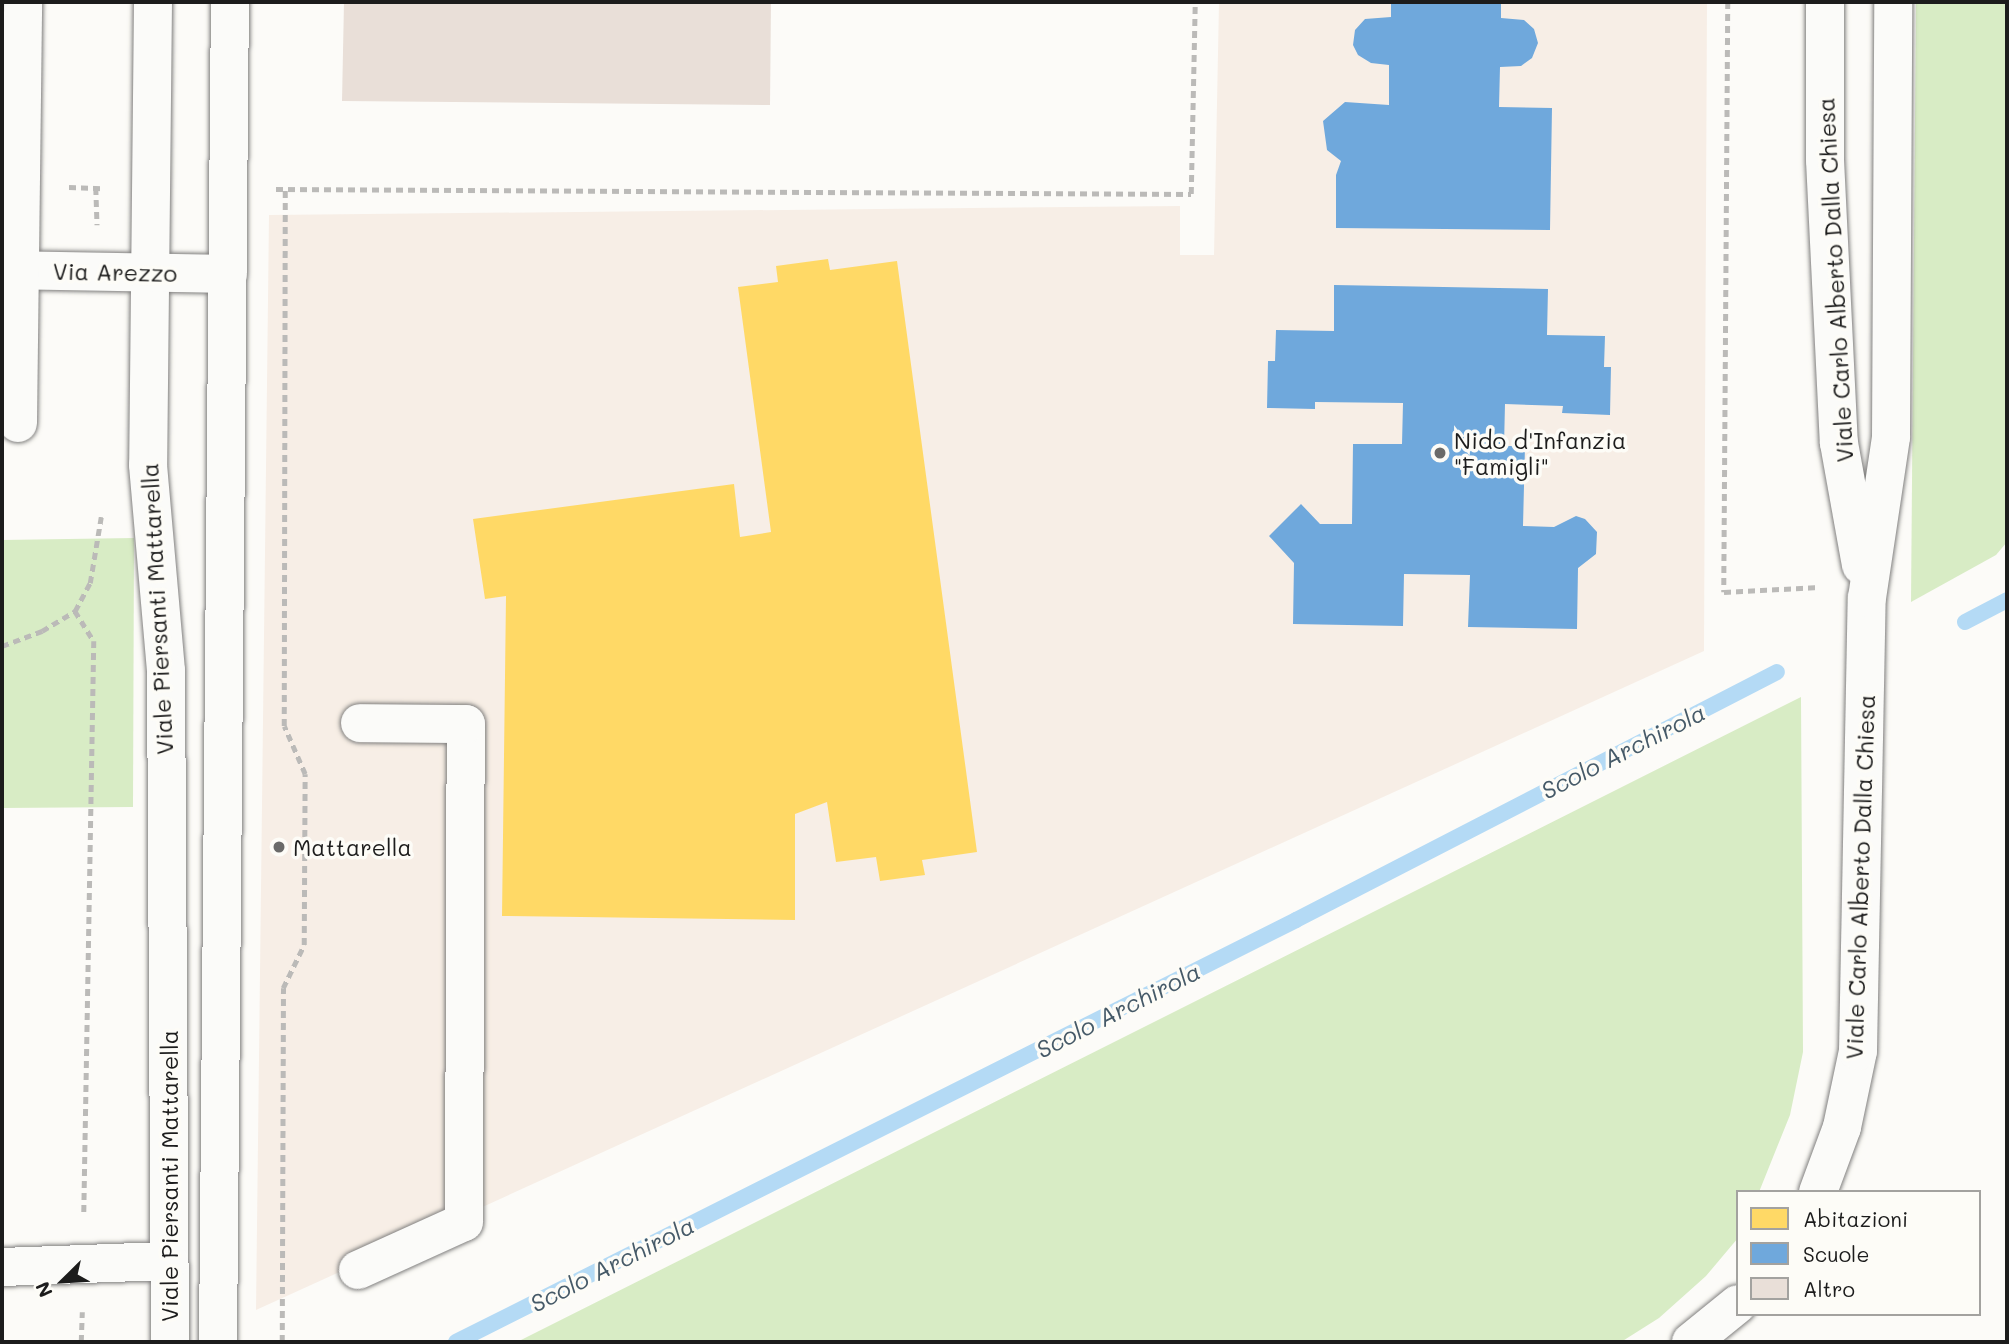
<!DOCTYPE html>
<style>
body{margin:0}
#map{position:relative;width:2009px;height:1344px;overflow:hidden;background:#fcfbf8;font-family:Mali,sans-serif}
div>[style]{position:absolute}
.built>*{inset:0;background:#f7eee6}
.green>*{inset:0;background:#d8ecc5}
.homes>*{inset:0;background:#ffd966}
.schools>*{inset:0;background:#6fa8dc}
.stream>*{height:16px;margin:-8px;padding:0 8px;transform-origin:8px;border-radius:8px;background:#b4daf5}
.building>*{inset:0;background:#e9dfd8}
.path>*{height:4.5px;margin-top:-2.25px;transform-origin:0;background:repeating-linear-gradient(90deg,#bbbab8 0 7px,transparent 0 12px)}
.roads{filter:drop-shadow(0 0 2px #81807f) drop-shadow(0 0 2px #81807f)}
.minor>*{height:38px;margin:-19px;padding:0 19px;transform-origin:19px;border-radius:19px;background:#fbfbf9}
.dots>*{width:19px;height:19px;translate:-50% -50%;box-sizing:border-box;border:4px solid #fdfcf7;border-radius:50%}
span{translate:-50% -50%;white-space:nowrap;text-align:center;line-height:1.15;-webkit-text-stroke:7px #fdfcf7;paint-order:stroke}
.street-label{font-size:23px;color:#1c1c1c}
.poi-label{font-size:23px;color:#1c1c1c}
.left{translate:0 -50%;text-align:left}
.water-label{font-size:24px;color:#465a68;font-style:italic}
.frame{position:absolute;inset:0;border:4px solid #1c1c1c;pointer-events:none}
.legend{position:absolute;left:1736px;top:1190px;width:245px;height:126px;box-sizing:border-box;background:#fdfcf7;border:2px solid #a3a29f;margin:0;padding:9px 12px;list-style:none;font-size:21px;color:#1c1c1c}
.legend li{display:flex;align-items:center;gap:14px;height:35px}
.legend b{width:35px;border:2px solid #a3a29f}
.north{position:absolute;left:28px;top:1246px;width:70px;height:70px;-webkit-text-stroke:5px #fdfcf7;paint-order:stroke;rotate:246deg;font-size:19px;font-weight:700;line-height:28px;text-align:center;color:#1c1c1c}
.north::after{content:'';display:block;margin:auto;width:24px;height:32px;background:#1c1c1c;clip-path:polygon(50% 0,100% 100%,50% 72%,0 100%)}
</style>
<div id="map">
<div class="built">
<i style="clip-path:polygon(1219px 2px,1707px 2px,1704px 651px,256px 1310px,269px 215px,1180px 206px,1180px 255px,1214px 255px)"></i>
</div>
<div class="green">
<i style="clip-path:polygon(1916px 2px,2007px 2px,2007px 542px,1996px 555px,1911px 602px)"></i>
<i style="clip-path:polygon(134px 538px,133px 807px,2px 808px,2px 540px)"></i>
<i style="clip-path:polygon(1801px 697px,1803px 1052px,1790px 1115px,1759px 1192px,1738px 1192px,1738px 1238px,1706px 1276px,1659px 1318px,1621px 1342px,517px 1342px)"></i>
</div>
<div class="homes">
<i style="clip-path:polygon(828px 259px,830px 270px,897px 261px,977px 852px,922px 860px,925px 875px,880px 881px,876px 857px,836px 862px,827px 802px,795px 814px,795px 920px,502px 916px,506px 596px,485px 599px,473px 519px,734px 484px,740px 537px,771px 532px,738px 287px,778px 282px,776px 266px)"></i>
</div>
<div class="schools">
<i style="clip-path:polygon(1391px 2px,1501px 2px,1501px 18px,1524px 20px,1534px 29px,1538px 43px,1532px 58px,1521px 66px,1500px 67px,1499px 107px,1552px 108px,1550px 230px,1336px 228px,1336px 175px,1341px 161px,1327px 150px,1323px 121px,1345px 102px,1389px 105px,1389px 65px,1371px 63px,1358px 55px,1353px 45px,1355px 30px,1365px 19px,1391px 17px)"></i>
<i style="clip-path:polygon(1334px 285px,1548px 289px,1547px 335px,1605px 336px,1604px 367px,1611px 367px,1610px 415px,1562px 413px,1563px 406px,1505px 404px,1504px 446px,1525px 446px,1523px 526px,1554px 527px,1576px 516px,1585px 519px,1597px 532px,1596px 554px,1578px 568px,1577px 629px,1468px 627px,1470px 575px,1404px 574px,1403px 626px,1293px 624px,1294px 563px,1269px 536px,1301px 504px,1320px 524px,1352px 524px,1353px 444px,1402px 444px,1403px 403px,1315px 402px,1315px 409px,1267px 408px,1268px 361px,1275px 361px,1276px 330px,1334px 331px)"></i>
</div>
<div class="stream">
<i style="left:1965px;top:622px;width:47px;rotate:-27.6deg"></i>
<i style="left:456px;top:1342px;width:940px;rotate:-26.67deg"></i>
<i style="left:1296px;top:920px;width:541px;rotate:-27.28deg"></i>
</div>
<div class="building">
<i style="clip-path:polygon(344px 2px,771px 2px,770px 105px,342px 101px)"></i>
</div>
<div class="path">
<i style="left:1728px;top:2px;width:590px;rotate:90.39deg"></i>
<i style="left:1724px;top:592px;width:95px;rotate:-3deg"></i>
<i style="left:69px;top:187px;width:33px;rotate:2deg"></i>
<i style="left:96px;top:188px;width:37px;rotate:88deg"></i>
<i style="left:276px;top:189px;width:915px;rotate:0.31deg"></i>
<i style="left:1191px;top:194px;width:192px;rotate:-88.8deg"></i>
<i style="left:75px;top:611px;width:36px;rotate:58deg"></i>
<i style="left:94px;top:641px;width:574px;rotate:91deg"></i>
<i style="left:2px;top:646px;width:43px;rotate:-20.6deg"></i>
<i style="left:42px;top:631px;width:39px;rotate:-31deg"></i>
<i style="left:75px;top:611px;width:32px;rotate:-62deg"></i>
<i style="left:90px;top:583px;width:67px;rotate:-80.5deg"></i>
<i style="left:81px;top:1342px;width:30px;rotate:-88deg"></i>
<i style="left:282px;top:1342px;width:354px;rotate:-89.8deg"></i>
<i style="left:283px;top:988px;width:48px;rotate:-64deg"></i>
<i style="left:304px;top:945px;width:171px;rotate:-89.7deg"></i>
<i style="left:305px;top:774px;width:52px;rotate:-113.6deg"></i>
<i style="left:284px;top:726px;width:537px;rotate:-89.89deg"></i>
</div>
<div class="roads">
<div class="minor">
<i style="left:153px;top:2px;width:463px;rotate:90.6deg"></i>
<i style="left:148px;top:465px;width:207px;rotate:85deg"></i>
<i style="left:166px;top:671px;width:671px;rotate:89.66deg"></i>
<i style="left:1825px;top:2px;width:158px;rotate:90deg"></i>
<i style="left:1825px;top:160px;width:283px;rotate:87.2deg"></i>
<i style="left:1839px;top:443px;width:124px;rotate:79.8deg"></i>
<i style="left:2px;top:270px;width:226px;rotate:1deg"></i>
<i style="left:18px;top:423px;width:421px;rotate:-89.3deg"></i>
<i style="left:1818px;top:1192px;width:69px;rotate:-69.7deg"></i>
<i style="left:1842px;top:1127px;width:78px;rotate:-78.1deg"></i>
<i style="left:1858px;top:1051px;width:453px;rotate:-88.9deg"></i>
<i style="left:1867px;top:598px;width:163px;rotate:-81.5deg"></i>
<i style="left:1891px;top:437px;width:435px;rotate:-89.7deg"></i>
<i style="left:2px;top:1267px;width:167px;rotate:-2.1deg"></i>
<i style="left:358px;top:1270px;width:116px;rotate:-24.4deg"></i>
<i style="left:464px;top:1222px;width:498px;rotate:-89.8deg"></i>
<i style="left:466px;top:724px;width:106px;rotate:-179.5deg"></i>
<i style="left:218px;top:1342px;width:1340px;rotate:-89.49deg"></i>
<i style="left:1691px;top:1342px;width:60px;rotate:-39deg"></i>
</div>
</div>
<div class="dots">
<i style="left:1440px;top:453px;background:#6a6a69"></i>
<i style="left:279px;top:847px;background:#6a6a69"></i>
</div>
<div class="street-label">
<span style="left:115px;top:272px;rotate:1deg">Via Arezzo</span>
<span style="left:1835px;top:280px;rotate:-93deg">Viale Carlo Alberto Dalla Chiesa</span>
<span style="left:157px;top:609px;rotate:-93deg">Viale Piersanti Mattarella</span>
<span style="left:1860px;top:877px;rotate:-88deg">Viale Carlo Alberto Dalla Chiesa</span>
<span style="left:169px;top:1176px;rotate:-90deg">Viale Piersanti Mattarella</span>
</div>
<div class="poi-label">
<span class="left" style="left:1454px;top:453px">Nido d'Infanzia<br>"Famigli"</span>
<span class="left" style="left:293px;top:847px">Mattarella</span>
</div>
<div class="water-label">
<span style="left:1623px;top:751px;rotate:-27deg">Scolo Archirola</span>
<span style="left:1118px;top:1010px;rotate:-27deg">Scolo Archirola</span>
<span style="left:612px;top:1264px;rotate:-27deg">Scolo Archirola</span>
</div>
<div class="frame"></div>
<ul class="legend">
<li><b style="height:19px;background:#ffd966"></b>Abitazioni</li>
<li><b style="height:19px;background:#6fa8dc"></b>Scuole</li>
<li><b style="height:19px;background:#e9dfd8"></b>Altro</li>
</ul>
<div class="north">N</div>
</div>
